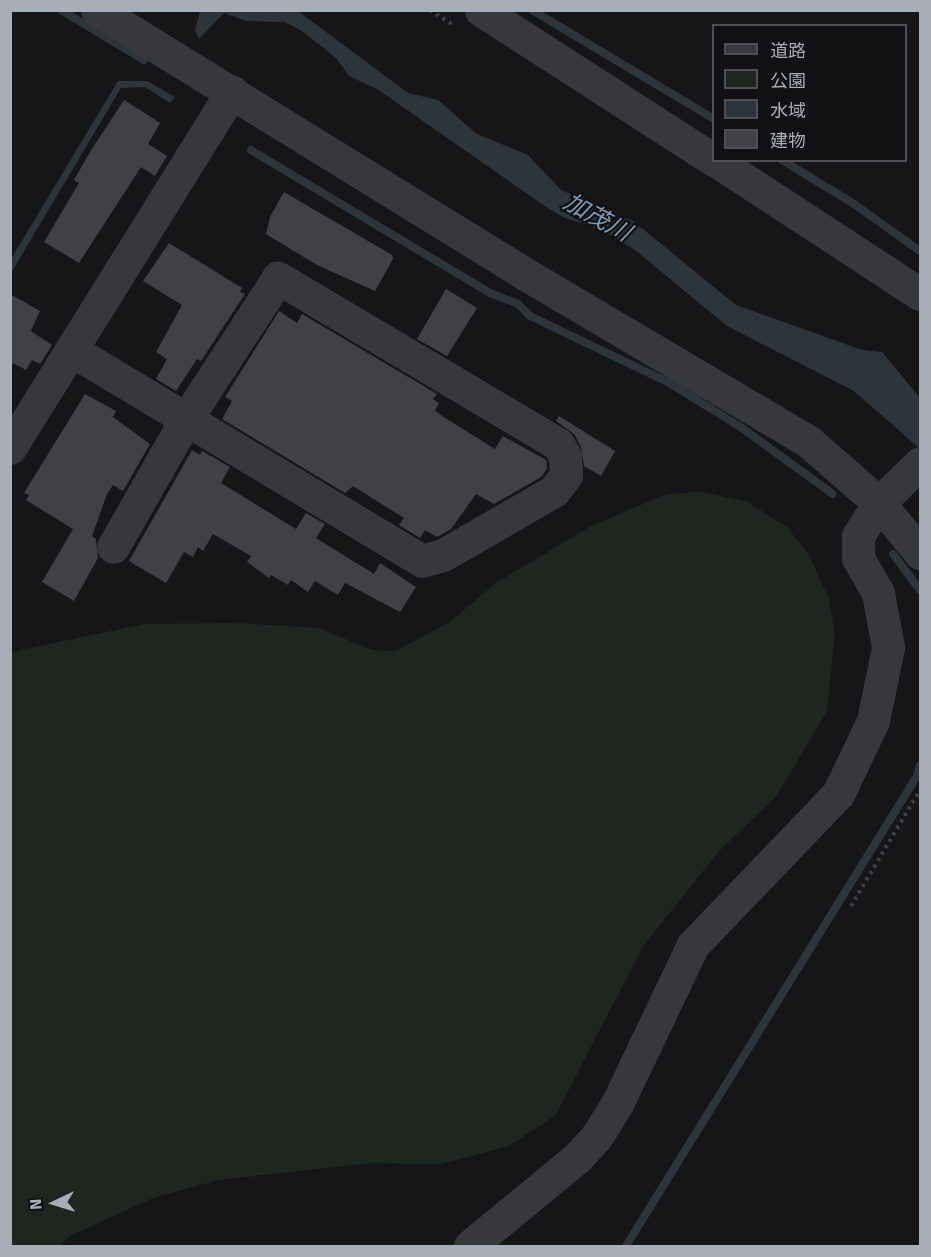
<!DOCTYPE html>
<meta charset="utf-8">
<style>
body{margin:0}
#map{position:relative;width:931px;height:1257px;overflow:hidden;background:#161618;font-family:Signika,"Noto Sans JP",sans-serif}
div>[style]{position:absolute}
.green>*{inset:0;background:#1e261f}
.water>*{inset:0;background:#2c353c}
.stream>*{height:8px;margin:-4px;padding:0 4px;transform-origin:4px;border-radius:4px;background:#2c353c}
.building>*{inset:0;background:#404145}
.path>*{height:4px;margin-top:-2px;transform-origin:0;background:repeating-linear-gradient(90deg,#3d3f44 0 3px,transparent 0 7.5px)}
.minor>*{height:33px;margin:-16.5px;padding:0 16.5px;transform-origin:16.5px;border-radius:16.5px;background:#37383d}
span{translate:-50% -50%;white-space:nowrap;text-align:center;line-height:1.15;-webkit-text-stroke:4.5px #111113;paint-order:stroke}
.water-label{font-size:24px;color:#7f9bb3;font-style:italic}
.frame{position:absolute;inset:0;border:12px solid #a8adb8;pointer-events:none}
.legend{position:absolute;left:712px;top:24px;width:195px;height:138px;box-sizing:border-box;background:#111113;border:2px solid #4d4f55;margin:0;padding:8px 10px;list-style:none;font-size:18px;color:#a8adb8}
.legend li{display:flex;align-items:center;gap:12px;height:30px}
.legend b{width:30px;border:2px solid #4d4f55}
.north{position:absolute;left:24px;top:1173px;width:60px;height:60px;-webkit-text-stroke:4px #111113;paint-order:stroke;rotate:266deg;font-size:16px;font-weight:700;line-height:24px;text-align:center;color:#a8adb8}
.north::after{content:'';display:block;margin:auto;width:21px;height:27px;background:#a8adb8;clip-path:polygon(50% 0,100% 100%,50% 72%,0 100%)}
</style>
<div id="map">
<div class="green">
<i style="clip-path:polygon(702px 492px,746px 501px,787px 527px,809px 555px,829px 599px,835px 635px,827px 711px,776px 797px,719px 851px,644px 945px,555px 1116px,509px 1146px,441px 1164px,372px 1163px,219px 1180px,153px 1198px,70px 1236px,60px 1246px,11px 1246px,11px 652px,144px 624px,238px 623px,319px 628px,372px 650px,396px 651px,451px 621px,496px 583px,591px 526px,667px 494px)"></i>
</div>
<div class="water">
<i style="clip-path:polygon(200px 11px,298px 11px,408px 93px,438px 100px,477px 134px,528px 155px,561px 190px,633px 221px,736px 305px,862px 350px,882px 352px,920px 398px,920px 449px,854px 391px,727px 326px,635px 250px,600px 229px,565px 218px,546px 207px,377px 89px,349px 76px,336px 58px,302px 31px,285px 22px,246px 21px,224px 13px,199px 39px,195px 30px)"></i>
<i style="clip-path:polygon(118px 81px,147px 81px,175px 97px,170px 103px,145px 87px,121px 88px,11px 273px,11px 259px)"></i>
</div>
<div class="stream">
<i style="left:61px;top:10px;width:97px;rotate:31.1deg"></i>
<i style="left:532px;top:10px;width:212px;rotate:30.9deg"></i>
<i style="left:251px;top:150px;width:279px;rotate:30.9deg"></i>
<i style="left:490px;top:293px;width:30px;rotate:21deg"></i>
<i style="left:518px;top:304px;width:17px;rotate:45deg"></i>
<i style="left:530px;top:316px;width:153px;rotate:25.6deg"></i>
<i style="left:668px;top:382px;width:87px;rotate:31.9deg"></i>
<i style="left:742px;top:428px;width:112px;rotate:36deg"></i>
<i style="left:782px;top:160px;width:84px;rotate:31.4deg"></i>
<i style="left:854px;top:204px;width:81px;rotate:35.5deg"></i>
<i style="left:893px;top:554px;width:45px;rotate:53.1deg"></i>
<i style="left:626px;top:1246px;width:553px;rotate:-58.24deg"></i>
<i style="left:917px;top:776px;width:11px;rotate:-75deg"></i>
</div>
<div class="building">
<i style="clip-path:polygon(124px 100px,160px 123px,148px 144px,167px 156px,155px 176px,141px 167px,79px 263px,44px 242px,79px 183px,74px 180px,90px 152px)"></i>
<i style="clip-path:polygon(284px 192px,392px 255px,393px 259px,375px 291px,317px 265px,266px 234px,270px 217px)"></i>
<i style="clip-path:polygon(169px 243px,242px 288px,240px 292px,245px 294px,201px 361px,197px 359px,176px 391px,156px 379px,167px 359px,156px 352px,182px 305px,143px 281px)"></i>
<i style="clip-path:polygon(446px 289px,477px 308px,447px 356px,417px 339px)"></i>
<i style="clip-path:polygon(10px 294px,40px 311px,31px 331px,52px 345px,40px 364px,32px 360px,26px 370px,13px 363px,10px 368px)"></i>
<i style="clip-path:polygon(279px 311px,297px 323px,302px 314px,437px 394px,433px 399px,439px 403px,435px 410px,442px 416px,495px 449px,503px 436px,546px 460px,547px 469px,541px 477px,494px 504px,476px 494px,451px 529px,437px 537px,425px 530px,420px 538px,399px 525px,404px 518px,353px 486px,345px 493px,222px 419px,232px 401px,225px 397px)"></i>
<i style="clip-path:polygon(85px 394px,116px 411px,113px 417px,150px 444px,123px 491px,113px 485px,107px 494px,92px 536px,96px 539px,98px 558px,74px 601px,42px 582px,73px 529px,26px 500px,29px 495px,24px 493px)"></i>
<i style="clip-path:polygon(559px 416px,615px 451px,601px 476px,584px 466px,581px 447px,574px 434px,556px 421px)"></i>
<i style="clip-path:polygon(192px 450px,200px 455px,202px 451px,230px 467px,221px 483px,296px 529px,306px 513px,325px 524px,316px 538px,374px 574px,380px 563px,416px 587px,400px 612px,345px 583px,338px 595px,315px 581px,308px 592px,291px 580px,288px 585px,271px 575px,269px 578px,247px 562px,251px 556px,213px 534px,203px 551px,198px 547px,193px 557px,184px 552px,166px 583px,129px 561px)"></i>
</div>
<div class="path">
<i style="left:430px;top:10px;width:30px;rotate:33deg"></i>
<i style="left:851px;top:906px;width:135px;rotate:-59.3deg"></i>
</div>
<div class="minor">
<i style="left:97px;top:10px;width:505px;rotate:31.64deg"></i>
<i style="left:527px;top:275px;width:328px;rotate:30.6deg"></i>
<i style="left:809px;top:442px;width:93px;rotate:41.1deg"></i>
<i style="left:879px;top:503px;width:65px;rotate:50.6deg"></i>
<i style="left:481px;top:10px;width:277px;rotate:32.8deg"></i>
<i style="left:715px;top:160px;width:245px;rotate:33.2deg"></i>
<i style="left:73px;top:351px;width:132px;rotate:31deg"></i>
<i style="left:186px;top:419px;width:275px;rotate:31deg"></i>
<i style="left:422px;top:561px;width:22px;rotate:-16deg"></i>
<i style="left:443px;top:555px;width:128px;rotate:-30deg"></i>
<i style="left:554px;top:491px;width:20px;rotate:-53deg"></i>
<i style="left:566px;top:475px;width:19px;rotate:-93deg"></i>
<i style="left:565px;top:456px;width:14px;rotate:-120deg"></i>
<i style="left:558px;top:444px;width:326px;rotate:-149.3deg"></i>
<i style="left:278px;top:278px;width:168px;rotate:123.1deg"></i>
<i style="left:186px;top:419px;width:147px;rotate:119.7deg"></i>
<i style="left:10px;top:448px;width:420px;rotate:-58.1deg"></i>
<i style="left:470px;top:1246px;width:140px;rotate:-39.5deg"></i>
<i style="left:578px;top:1157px;width:28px;rotate:-48deg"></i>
<i style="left:597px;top:1136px;width:38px;rotate:-58deg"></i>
<i style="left:617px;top:1104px;width:176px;rotate:-64.5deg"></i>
<i style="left:693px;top:945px;width:209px;rotate:-46.2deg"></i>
<i style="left:838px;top:794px;width:81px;rotate:-64.4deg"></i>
<i style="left:873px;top:721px;width:76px;rotate:-78.5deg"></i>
<i style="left:888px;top:647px;width:55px;rotate:-100.5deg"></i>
<i style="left:878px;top:593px;width:40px;rotate:-119.7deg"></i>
<i style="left:858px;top:558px;width:22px;rotate:-90deg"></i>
<i style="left:858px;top:536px;width:39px;rotate:-58deg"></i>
<i style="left:879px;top:503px;width:57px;rotate:-44.3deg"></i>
</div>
<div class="water-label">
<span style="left:597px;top:218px;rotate:29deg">加茂川</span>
</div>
<div class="frame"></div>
<ul class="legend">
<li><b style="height:8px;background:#37383d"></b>道路</li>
<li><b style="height:16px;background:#1e261f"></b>公園</li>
<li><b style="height:16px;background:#2c353c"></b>水域</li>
<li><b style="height:16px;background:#404145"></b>建物</li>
</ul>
<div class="north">N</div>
</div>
